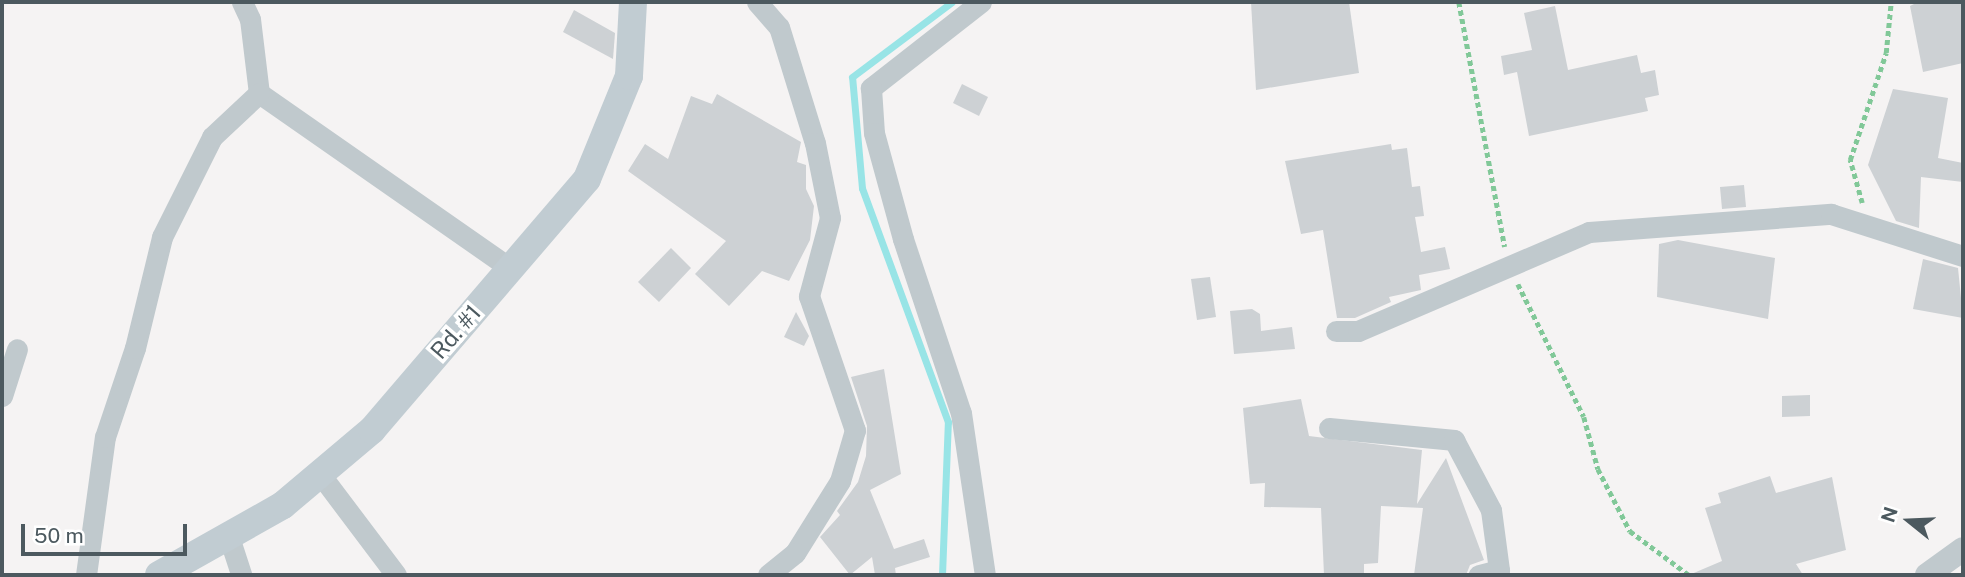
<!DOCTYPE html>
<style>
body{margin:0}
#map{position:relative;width:1965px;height:577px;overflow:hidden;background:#f5f3f3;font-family:"Public Sans",sans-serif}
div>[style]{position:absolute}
.stream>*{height:7px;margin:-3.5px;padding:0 3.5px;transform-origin:3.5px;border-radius:3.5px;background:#98e4e6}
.building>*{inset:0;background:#cdd1d4}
.path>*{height:4.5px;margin-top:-2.25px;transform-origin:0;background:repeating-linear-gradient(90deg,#81c898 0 5px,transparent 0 8.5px)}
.minor>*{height:21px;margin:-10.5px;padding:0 10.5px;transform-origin:10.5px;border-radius:10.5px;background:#c0c9cd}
.tertiary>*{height:24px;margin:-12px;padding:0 12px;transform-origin:12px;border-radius:12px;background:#c0c9cd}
.secondary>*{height:28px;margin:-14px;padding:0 14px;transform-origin:14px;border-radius:14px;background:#c1ccd2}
span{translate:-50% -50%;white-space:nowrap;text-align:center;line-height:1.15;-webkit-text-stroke:7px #fff;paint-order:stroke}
.street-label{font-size:23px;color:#4c595f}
.frame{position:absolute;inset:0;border:4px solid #4c595f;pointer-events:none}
.north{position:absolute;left:1874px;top:486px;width:70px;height:70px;-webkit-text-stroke:5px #fff;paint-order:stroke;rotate:288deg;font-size:19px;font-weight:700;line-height:28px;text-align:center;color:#4c595f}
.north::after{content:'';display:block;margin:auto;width:24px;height:32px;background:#4c595f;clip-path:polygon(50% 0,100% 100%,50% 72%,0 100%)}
.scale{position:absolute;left:21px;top:524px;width:166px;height:32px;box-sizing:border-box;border:4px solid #4c595f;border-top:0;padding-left:9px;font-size:21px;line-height:24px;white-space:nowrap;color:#4c595f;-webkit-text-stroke:5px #fff;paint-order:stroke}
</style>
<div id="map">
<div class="stream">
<i style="left:942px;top:575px;width:153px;rotate:-87.8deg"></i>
<i style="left:948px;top:422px;width:249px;rotate:-110.2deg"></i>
<i style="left:862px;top:188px;width:111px;rotate:-95.1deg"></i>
<i style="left:852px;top:77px;width:125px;rotate:-36.9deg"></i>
</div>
<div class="building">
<i style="clip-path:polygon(1251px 2px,1349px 2px,1359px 73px,1256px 90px)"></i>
<i style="clip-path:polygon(1918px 2px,1963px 2px,1963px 63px,1923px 72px,1910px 6px)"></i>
<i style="clip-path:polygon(1555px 6px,1568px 70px,1637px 55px,1641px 73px,1655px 70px,1659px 95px,1645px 98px,1648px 111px,1529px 136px,1517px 72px,1504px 75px,1501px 56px,1532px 50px,1524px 13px)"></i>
<i style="clip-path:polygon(574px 10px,615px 33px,613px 59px,563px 32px)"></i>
<i style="clip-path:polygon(962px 84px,988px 97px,979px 116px,953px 103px)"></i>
<i style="clip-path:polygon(1893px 89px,1948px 98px,1938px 158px,1963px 163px,1963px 182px,1921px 177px,1919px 228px,1896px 221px,1868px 165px)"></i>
<i style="clip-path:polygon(717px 94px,801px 142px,797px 162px,806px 165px,806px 189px,814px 206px,810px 240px,789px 281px,762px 271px,729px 306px,695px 274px,726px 241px,628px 171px,645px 144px,668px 159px,691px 96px,712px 104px)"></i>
<i style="clip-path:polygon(1391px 144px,1392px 150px,1407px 148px,1412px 187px,1420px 186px,1424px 216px,1415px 217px,1421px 252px,1445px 247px,1450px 269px,1419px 275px,1421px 290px,1389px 297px,1391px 302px,1355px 318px,1337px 318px,1323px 230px,1301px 234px,1285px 161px)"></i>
<i style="clip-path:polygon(1744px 185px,1746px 207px,1722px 209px,1720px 187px)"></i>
<i style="clip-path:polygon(1678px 240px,1775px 258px,1768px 319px,1657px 297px,1659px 244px)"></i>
<i style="clip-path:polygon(671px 248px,691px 268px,659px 302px,638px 282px)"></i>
<i style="clip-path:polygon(1923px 259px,1958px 268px,1963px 318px,1913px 309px)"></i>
<i style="clip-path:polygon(1210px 277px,1216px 317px,1197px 320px,1191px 279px)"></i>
<i style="clip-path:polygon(1252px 309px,1260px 314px,1261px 331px,1292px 327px,1295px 349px,1234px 354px,1230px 311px)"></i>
<i style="clip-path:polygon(796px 312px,809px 336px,804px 346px,784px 337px)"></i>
<i style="clip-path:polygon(884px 369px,901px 474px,870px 490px,894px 549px,924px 539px,930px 557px,895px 568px,896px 575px,875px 575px,872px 557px,850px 575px,820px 537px,840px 515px,837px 511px,858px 482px,866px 456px,867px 426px,851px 377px)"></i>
<i style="clip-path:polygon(1810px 395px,1810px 416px,1782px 417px,1782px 396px)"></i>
<i style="clip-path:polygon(1301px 399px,1309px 436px,1422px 450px,1417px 504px,1446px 458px,1484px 560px,1470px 565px,1466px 575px,1414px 575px,1423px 508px,1381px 506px,1378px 563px,1364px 564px,1364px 575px,1324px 575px,1321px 508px,1264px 507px,1265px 483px,1250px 484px,1243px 408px)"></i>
<i style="clip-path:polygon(1770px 476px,1776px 493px,1832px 477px,1846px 550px,1796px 564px,1803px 575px,1689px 575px,1722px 561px,1705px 508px,1721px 503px,1718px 493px)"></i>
</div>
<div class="path">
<i style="left:1459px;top:2px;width:249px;rotate:79.4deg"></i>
<i style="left:1862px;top:203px;width:45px;rotate:-105.6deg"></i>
<i style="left:1850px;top:160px;width:113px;rotate:-71.4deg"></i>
<i style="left:1886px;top:53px;width:51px;rotate:-84.4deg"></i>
<i style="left:1518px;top:284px;width:148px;rotate:63.6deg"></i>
<i style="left:1584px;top:417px;width:54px;rotate:74.9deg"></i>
<i style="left:1598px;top:469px;width:70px;rotate:62.7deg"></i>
<i style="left:1630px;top:531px;width:74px;rotate:36.7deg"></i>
</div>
<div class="minor">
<i style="left:242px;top:2px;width:19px;rotate:65deg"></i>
<i style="left:250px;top:19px;width:75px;rotate:83.1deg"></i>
<i style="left:259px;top:93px;width:306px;rotate:34.9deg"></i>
<i style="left:757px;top:2px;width:33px;rotate:49deg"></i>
<i style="left:779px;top:27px;width:121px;rotate:72.8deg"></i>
<i style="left:815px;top:143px;width:76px;rotate:78.7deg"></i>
<i style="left:830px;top:218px;width:81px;rotate:105.1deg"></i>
<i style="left:809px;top:296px;width:142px;rotate:71.1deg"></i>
<i style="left:855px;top:430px;width:53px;rotate:106.4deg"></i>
<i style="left:840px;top:481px;width:85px;rotate:122deg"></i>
<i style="left:795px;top:553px;width:35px;rotate:141deg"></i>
<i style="left:981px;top:2px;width:140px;rotate:142deg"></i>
<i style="left:871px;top:88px;width:45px;rotate:86.2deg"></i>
<i style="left:874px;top:133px;width:110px;rotate:74.7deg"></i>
<i style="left:903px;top:239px;width:183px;rotate:71.6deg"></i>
<i style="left:961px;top:413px;width:164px;rotate:81.6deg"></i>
<i style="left:1336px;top:331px;width:22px"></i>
<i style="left:1358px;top:331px;width:251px;rotate:-23.2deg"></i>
<i style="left:1589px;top:232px;width:243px;rotate:-4.3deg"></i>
<i style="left:1831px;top:214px;width:139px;rotate:17.7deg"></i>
<i style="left:2px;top:396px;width:49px;rotate:-72.3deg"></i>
<i style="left:1329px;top:428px;width:126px;rotate:5.5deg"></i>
<i style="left:1454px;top:440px;width:79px;rotate:62.1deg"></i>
<i style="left:1491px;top:510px;width:61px;rotate:82.4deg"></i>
<i style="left:1499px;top:570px;width:21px;rotate:166deg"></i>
<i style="left:320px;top:474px;width:126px;rotate:53deg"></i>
<i style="left:229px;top:537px;width:40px;rotate:72deg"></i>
<i style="left:86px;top:575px;width:139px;rotate:-82.2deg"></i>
<i style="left:105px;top:437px;width:94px;rotate:-71.4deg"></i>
<i style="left:135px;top:348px;width:114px;rotate:-76.3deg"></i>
<i style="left:162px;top:237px;width:112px;rotate:-63.4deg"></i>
<i style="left:212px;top:137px;width:64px;rotate:-43.1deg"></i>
</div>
<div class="tertiary">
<i style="left:1927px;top:575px;width:44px;rotate:-35.8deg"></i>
</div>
<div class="secondary">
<i style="left:159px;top:575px;width:142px;rotate:-29.4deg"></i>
<i style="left:283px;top:505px;width:116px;rotate:-40.1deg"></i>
<i style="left:372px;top:430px;width:330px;rotate:-49.4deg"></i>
<i style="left:587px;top:179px;width:111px;rotate:-67.8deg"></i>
<i style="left:629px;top:76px;width:74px;rotate:-86.9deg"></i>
</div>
<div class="street-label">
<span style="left:456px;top:332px;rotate:-49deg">Rd. #1</span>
</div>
<div class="frame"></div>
<div class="north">N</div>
<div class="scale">50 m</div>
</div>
